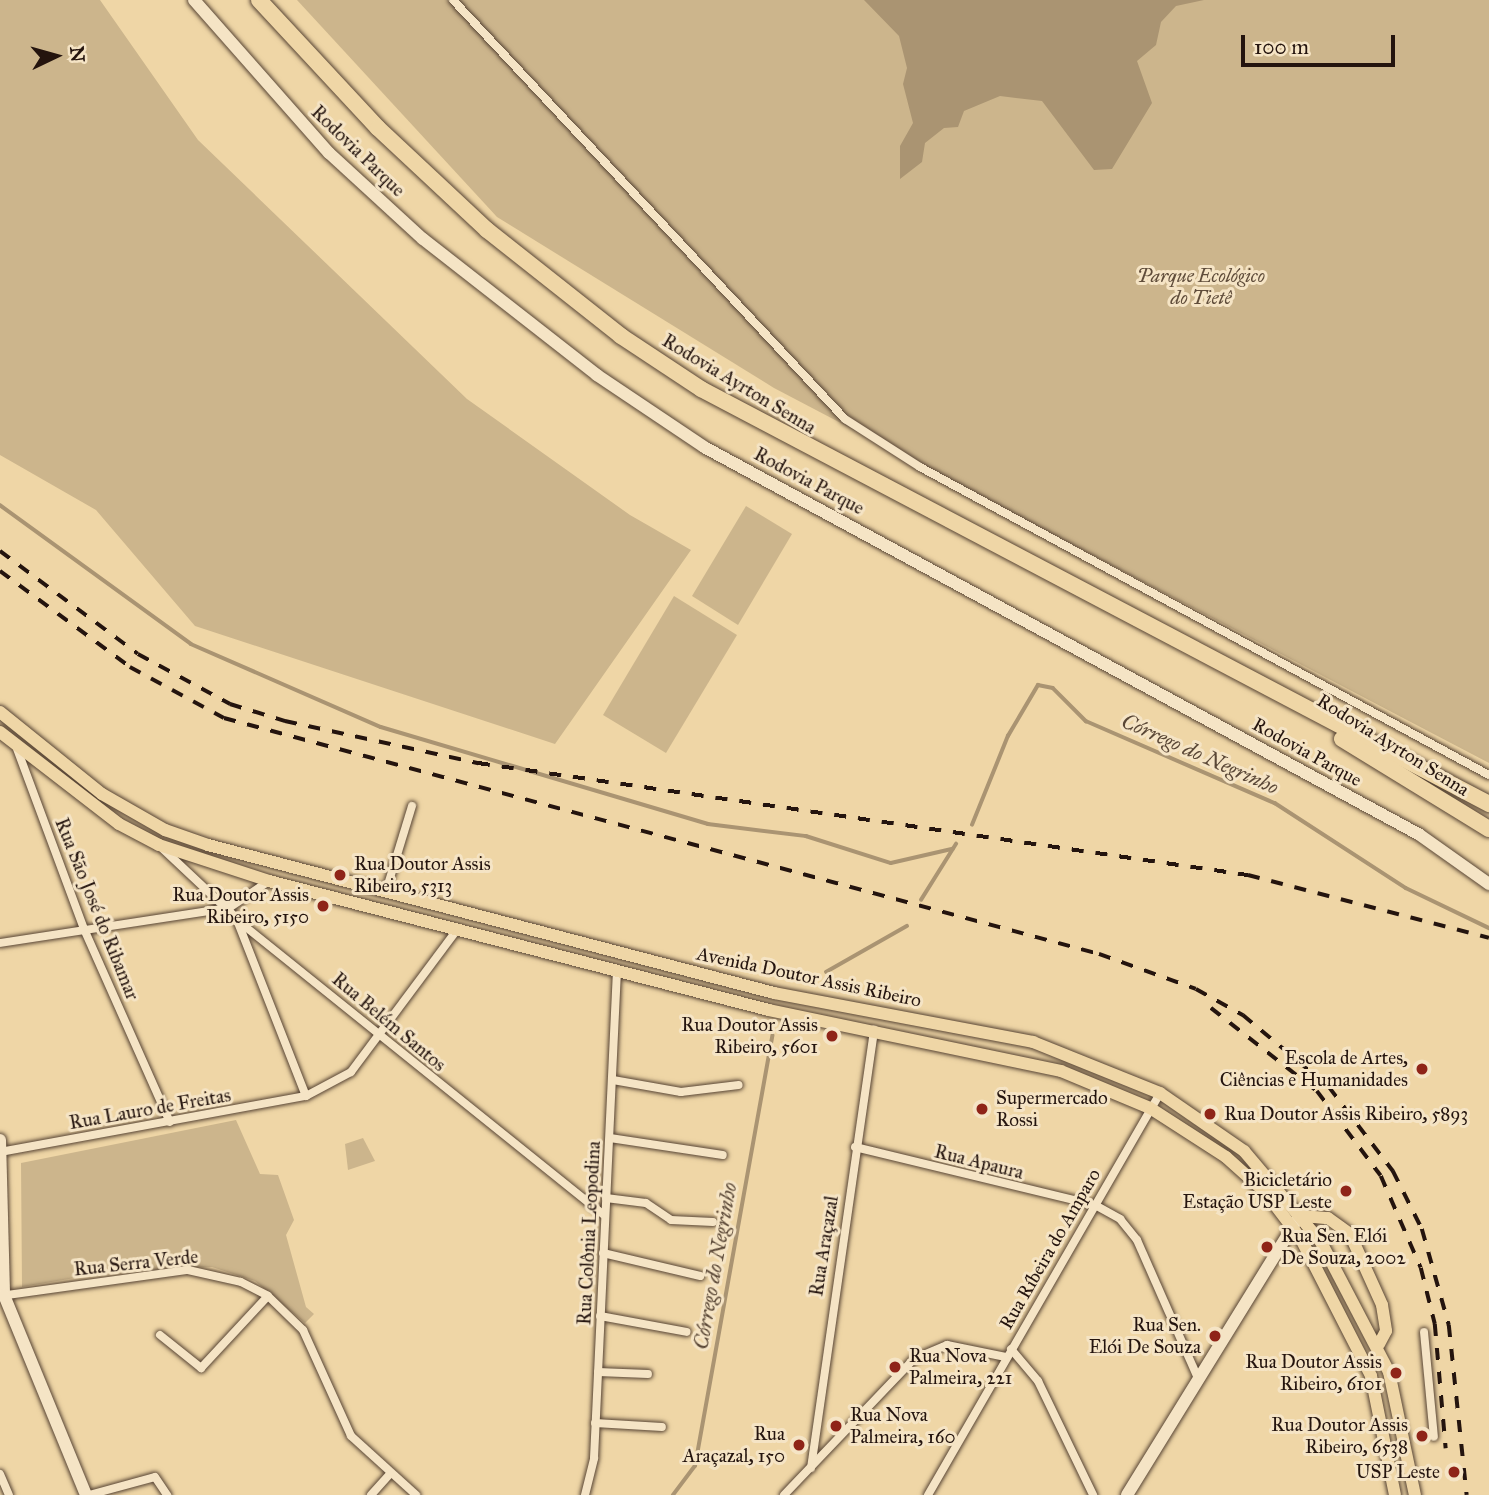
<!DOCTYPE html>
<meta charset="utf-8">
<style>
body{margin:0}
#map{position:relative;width:1489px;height:1495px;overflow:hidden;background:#efd6a6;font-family:"IM FELL Great Primer",serif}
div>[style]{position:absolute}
.green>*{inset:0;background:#ccb58c}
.water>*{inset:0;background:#aa9472}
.stream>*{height:3.5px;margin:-1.75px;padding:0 1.75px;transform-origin:1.75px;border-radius:1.75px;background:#aa9472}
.roads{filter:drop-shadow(0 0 2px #574434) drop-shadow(0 0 2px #574434)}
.street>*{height:8px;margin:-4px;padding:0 4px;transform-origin:4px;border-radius:4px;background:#f5e4c5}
.secondary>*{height:12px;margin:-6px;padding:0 6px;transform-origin:6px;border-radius:6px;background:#f5e4c5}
.primary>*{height:12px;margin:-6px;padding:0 6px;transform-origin:6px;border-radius:6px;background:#efd6a6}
.highway>*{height:16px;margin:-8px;padding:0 8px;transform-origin:8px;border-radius:8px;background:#efd6a6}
.rail>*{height:3.5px;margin-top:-1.75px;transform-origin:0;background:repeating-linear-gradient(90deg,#24140e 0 12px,transparent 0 24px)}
.dots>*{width:19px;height:19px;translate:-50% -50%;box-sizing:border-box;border:4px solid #f5e4c5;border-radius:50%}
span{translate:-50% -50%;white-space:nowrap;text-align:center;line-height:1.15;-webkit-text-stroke:6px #f5e4c5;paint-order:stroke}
.street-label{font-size:19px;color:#24140e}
.park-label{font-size:19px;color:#5f4c3a;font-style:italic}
.poi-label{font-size:19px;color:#24140e}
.left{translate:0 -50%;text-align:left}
.right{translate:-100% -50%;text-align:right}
.water-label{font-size:21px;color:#5a4736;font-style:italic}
.north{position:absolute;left:21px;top:21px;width:70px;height:70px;-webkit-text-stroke:5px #f5e4c5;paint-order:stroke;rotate:85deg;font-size:19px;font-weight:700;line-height:28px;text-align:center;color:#24140e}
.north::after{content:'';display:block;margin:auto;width:24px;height:32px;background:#24140e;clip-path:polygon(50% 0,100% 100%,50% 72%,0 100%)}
.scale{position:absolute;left:1241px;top:35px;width:154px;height:32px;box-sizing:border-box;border:4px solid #24140e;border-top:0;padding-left:9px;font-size:21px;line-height:24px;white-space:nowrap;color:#24140e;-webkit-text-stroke:5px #f5e4c5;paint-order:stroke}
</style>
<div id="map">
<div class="green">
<i style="clip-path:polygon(0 0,100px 0,198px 140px,467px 399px,630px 515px,691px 550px,555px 744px,195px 626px,96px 510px,0 455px)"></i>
<i style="clip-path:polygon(297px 0,1489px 0,1489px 763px,774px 388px,497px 217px)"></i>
<i style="clip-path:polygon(746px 506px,792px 534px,738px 625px,692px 596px)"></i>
<i style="clip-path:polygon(674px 596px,737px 635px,666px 753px,603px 715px)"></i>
<i style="clip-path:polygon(236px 1120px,260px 1174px,278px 1175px,294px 1220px,286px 1235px,306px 1307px,314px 1314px,305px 1323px,255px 1281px,212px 1267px,98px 1274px,22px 1287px,21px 1163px)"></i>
<i style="clip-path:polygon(363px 1138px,375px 1161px,348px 1170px,345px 1144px)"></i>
</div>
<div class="water">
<i style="clip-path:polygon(864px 0,1204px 0,1176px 6px,1161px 22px,1156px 45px,1137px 61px,1152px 103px,1112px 169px,1094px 170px,1042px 101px,1000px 96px,964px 111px,958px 127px,944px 128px,925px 143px,922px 162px,900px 179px,900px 146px,913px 123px,903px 84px,907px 68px,899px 36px)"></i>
</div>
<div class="stream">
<i style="left:0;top:505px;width:236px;rotate:36deg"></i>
<i style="left:191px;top:644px;width:207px;rotate:23.6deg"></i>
<i style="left:381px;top:727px;width:341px;rotate:16.5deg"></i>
<i style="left:708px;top:824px;width:99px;rotate:7deg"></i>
<i style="left:806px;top:836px;width:89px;rotate:17.6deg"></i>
<i style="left:891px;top:863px;width:63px;rotate:-12.9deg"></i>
<i style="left:972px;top:825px;width:96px;rotate:-68deg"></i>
<i style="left:1008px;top:736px;width:59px;rotate:-59.5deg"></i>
<i style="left:1038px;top:685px;width:15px;rotate:11deg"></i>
<i style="left:1053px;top:688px;width:47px;rotate:45deg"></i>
<i style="left:1086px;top:721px;width:206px;rotate:23.5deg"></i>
<i style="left:1275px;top:803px;width:156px;rotate:33deg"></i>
<i style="left:1406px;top:888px;width:92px;rotate:25.7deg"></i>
<i style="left:921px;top:900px;width:66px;rotate:-58deg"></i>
<i style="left:826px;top:972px;width:93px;rotate:-29.6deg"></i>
<i style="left:673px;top:1495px;width:36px;rotate:-53deg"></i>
<i style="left:695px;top:1466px;width:437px;rotate:-79.8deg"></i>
</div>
<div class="roads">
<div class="street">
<i style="left:453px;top:0;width:574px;rotate:46.91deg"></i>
<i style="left:845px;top:419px;width:89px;rotate:32.6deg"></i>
<i style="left:920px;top:467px;width:647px;rotate:28.43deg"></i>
<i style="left:16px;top:746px;width:195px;rotate:69.6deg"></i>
<i style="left:84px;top:929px;width:211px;rotate:66deg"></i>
<i style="left:163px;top:849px;width:115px;rotate:43.2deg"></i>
<i style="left:247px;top:928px;width:459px;rotate:38.8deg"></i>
<i style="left:386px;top:891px;width:89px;rotate:-73deg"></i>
<i style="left:229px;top:908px;width:48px;rotate:-34deg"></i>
<i style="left:237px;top:920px;width:189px;rotate:68.6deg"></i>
<i style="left:0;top:943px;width:232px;rotate:-8.7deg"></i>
<i style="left:613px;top:1080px;width:69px;rotate:10deg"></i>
<i style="left:681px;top:1092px;width:58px;rotate:-6.9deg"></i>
<i style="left:610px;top:1138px;width:114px;rotate:8.6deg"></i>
<i style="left:855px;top:1147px;width:247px;rotate:13.6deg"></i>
<i style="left:1095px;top:1205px;width:29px;rotate:29deg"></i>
<i style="left:1120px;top:1219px;width:27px;rotate:51deg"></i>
<i style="left:1137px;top:1240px;width:149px;rotate:66.2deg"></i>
<i style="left:0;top:1152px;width:311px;rotate:-10.4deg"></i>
<i style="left:306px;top:1096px;width:51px;rotate:-28.1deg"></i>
<i style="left:351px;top:1072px;width:177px;rotate:-53.3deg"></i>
<i style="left:606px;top:1198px;width:40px;rotate:7.1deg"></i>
<i style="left:646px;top:1203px;width:30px;rotate:34deg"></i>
<i style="left:671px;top:1220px;width:42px;rotate:2.7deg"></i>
<i style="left:603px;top:1253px;width:100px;rotate:13.3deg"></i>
<i style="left:0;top:1296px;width:190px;rotate:-7.9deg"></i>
<i style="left:188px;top:1270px;width:54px;rotate:12.8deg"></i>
<i style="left:241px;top:1282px;width:30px;rotate:27deg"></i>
<i style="left:268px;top:1296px;width:49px;rotate:44.2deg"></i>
<i style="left:303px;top:1330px;width:116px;rotate:65.6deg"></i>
<i style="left:351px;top:1436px;width:88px;rotate:42.2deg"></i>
<i style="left:600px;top:1316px;width:88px;rotate:10.4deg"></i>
<i style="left:1424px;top:1332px;width:105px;rotate:84.6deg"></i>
<i style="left:160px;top:1335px;width:53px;rotate:38.8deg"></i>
<i style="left:201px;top:1368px;width:98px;rotate:-47.1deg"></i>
<i style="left:1011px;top:1349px;width:42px;rotate:49.8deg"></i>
<i style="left:1038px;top:1381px;width:127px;rotate:64.2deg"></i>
<i style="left:598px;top:1372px;width:50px;rotate:2.3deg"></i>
<i style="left:595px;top:1423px;width:67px;rotate:3.4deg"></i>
<i style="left:811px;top:1468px;width:443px;rotate:-81.8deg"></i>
<i style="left:0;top:1474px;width:23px;rotate:67deg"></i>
<i style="left:89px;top:1495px;width:68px;rotate:-15.3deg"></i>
<i style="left:155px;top:1477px;width:22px;rotate:56deg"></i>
<i style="left:371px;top:1495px;width:27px;rotate:-48deg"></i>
<i style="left:585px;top:1495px;width:38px;rotate:-76deg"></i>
<i style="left:594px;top:1458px;width:487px;rotate:-87.3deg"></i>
<i style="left:784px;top:1495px;width:188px;rotate:-46.3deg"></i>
<i style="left:914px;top:1359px;width:36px;rotate:-23deg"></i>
<i style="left:947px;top:1345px;width:60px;rotate:11.5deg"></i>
<i style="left:928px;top:1495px;width:464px;rotate:-60deg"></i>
</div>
<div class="secondary">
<i style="left:194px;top:0;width:204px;rotate:48.6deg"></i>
<i style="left:329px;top:153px;width:127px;rotate:42.5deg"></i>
<i style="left:423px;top:239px;width:221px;rotate:38deg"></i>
<i style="left:597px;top:375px;width:129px;rotate:33.9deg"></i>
<i style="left:704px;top:447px;width:814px;rotate:28.45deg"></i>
<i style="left:1420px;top:835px;width:85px;rotate:35.4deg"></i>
<i style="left:0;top:1140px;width:155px;rotate:88.5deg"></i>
<i style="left:4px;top:1295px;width:216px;rotate:67.7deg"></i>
<i style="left:1127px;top:1495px;width:323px;rotate:-58.3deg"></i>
</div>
<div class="primary">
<i style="left:0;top:712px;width:131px;rotate:38.8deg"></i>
<i style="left:102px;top:794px;width:73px;rotate:29.7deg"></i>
<i style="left:165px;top:830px;width:46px;rotate:19.2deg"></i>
<i style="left:208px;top:845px;width:585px;rotate:14.65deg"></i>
<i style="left:774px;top:993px;width:264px;rotate:10.7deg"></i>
<i style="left:1033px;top:1042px;width:137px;rotate:21.9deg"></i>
<i style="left:1160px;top:1093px;width:102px;rotate:34.6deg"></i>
<i style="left:1244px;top:1151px;width:119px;rotate:49.8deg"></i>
<i style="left:1321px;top:1242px;width:147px;rotate:62.4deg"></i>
<i style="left:1389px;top:1372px;width:126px;rotate:78.1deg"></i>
<i style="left:0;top:732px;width:150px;rotate:37.7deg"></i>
<i style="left:119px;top:824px;width:45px;rotate:27.7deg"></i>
<i style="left:159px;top:845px;width:116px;rotate:18.1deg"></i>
<i style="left:269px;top:881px;width:516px;rotate:14.47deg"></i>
<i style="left:769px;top:1010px;width:298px;rotate:11.8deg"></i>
<i style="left:1061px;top:1071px;width:96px;rotate:22.6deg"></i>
<i style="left:1150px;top:1108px;width:90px;rotate:32.8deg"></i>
<i style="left:1226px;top:1157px;width:54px;rotate:42deg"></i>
<i style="left:1266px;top:1193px;width:58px;rotate:52.7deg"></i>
<i style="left:1301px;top:1239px;width:154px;rotate:62.9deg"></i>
<i style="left:1371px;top:1376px;width:121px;rotate:78.6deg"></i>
<i style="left:1303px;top:1216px;width:25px;rotate:5deg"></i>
<i style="left:1328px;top:1218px;width:27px;rotate:36deg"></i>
<i style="left:1350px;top:1234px;width:78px;rotate:65.7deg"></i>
<i style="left:1382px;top:1305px;width:26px;rotate:81deg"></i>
<i style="left:1386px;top:1331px;width:15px;rotate:118deg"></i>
</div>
<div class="highway">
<i style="left:259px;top:0;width:175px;rotate:47.1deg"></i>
<i style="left:378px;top:128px;width:149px;rotate:43.1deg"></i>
<i style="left:487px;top:230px;width:171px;rotate:38.3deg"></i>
<i style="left:621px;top:336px;width:96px;rotate:33.5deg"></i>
<i style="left:701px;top:389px;width:891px;rotate:27.77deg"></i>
<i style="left:1342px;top:739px;width:172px;rotate:31.5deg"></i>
</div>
</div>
<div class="rail">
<i style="left:0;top:551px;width:172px;rotate:36.7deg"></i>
<i style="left:138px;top:654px;width:105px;rotate:28.5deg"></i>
<i style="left:230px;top:704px;width:58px;rotate:17.2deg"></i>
<i style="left:285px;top:721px;width:198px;rotate:12.3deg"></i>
<i style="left:478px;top:763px;width:778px;rotate:8.28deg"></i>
<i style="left:1248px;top:875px;width:249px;rotate:14.6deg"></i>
<i style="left:0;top:571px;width:162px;rotate:36.4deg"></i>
<i style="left:130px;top:667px;width:107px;rotate:28.5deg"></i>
<i style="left:224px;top:718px;width:906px;rotate:15.09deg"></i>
<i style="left:1099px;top:954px;width:103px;rotate:19.8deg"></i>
<i style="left:1196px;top:989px;width:54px;rotate:29deg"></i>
<i style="left:1243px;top:1015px;width:112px;rotate:39.9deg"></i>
<i style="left:1329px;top:1087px;width:106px;rotate:52.7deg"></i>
<i style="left:1393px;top:1171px;width:65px;rotate:63.4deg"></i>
<i style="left:1422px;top:1229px;width:100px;rotate:74.3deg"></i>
<i style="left:1449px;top:1325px;width:171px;rotate:84deg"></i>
<i style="left:1211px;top:1008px;width:135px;rotate:38.1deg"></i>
<i style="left:1317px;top:1091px;width:106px;rotate:53deg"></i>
<i style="left:1381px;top:1176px;width:100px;rotate:66.5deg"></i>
<i style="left:1421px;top:1268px;width:58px;rotate:76deg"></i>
<i style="left:1435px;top:1324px;width:125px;rotate:85deg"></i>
</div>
<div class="dots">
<i style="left:340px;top:875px;background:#8f2418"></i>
<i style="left:323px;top:906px;background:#8f2418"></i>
<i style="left:832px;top:1036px;background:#8f2418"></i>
<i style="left:1422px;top:1069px;background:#8f2418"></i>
<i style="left:982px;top:1109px;background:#8f2418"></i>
<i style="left:1210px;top:1114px;background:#8f2418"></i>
<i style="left:1346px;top:1191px;background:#8f2418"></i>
<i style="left:1267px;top:1247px;background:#8f2418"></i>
<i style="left:1215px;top:1336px;background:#8f2418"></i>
<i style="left:895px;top:1367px;background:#8f2418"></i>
<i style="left:1396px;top:1373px;background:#8f2418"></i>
<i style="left:836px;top:1426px;background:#8f2418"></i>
<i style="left:1422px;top:1436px;background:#8f2418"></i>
<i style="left:799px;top:1445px;background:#8f2418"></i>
<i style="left:1454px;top:1472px;background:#8f2418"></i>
</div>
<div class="street-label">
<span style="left:358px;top:151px;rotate:44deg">Rodovia Parque</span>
<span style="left:739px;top:384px;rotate:31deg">Rodovia Ayrton Senna</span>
<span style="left:809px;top:481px;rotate:28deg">Rodovia Parque</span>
<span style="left:1393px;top:745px;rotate:32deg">Rodovia Ayrton Senna</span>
<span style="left:1307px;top:752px;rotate:29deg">Rodovia Parque</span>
<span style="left:97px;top:909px;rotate:68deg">Rua São José do Ribamar</span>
<span style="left:809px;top:977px;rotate:12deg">Avenida Doutor Assis Ribeiro</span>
<span style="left:389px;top:1022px;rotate:40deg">Rua Belém Santos</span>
<span style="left:150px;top:1109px;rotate:-10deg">Rua Lauro de Freitas</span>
<span style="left:979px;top:1162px;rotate:14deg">Rua Apaura</span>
<span style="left:589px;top:1233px;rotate:-87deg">Rua Colônia Leopodina</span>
<span style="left:824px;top:1246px;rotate:-81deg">Rua Araçazal</span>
<span style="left:1050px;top:1249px;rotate:-60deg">Rua Ríbeira do Amparo</span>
<span style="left:136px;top:1263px;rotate:-6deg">Rua Serra Verde</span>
</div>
<div class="park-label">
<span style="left:1201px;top:287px">Parque Ecológico<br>do Tietê</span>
</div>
<div class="poi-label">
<span class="left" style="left:354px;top:875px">Rua Doutor Assis<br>Ribeiro, 5313</span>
<span class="right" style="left:309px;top:906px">Rua Doutor Assis<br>Ribeiro, 5150</span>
<span class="right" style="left:818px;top:1036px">Rua Doutor Assis<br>Ribeiro, 5601</span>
<span class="right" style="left:1408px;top:1069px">Escola de Artes,<br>Ciências e Humanidades</span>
<span class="left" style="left:996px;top:1109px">Supermercado<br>Rossi</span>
<span class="left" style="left:1224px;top:1114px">Rua Doutor Assis Ribeiro, 5893</span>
<span class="right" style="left:1332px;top:1191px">Bicicletário<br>Estação USP Leste</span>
<span class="left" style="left:1281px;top:1247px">Rua Sen. Elói<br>De Souza, 2002</span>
<span class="right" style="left:1201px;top:1336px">Rua Sen.<br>Elói De Souza</span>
<span class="left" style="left:909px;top:1367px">Rua Nova<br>Palmeira, 221</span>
<span class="right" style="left:1382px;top:1373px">Rua Doutor Assis<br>Ribeiro, 6101</span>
<span class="left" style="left:850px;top:1426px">Rua Nova<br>Palmeira, 160</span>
<span class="right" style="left:1408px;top:1436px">Rua Doutor Assis<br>Ribeiro, 6538</span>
<span class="right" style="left:785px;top:1445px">Rua<br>Araçazal, 150</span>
<span class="right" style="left:1440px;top:1472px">USP Leste</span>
</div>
<div class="water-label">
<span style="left:1200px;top:754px;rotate:24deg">Córrego do Negrinho</span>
<span style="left:715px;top:1266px;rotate:-80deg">Córrego do Negrinho</span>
</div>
<div class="north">N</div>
<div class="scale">100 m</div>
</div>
